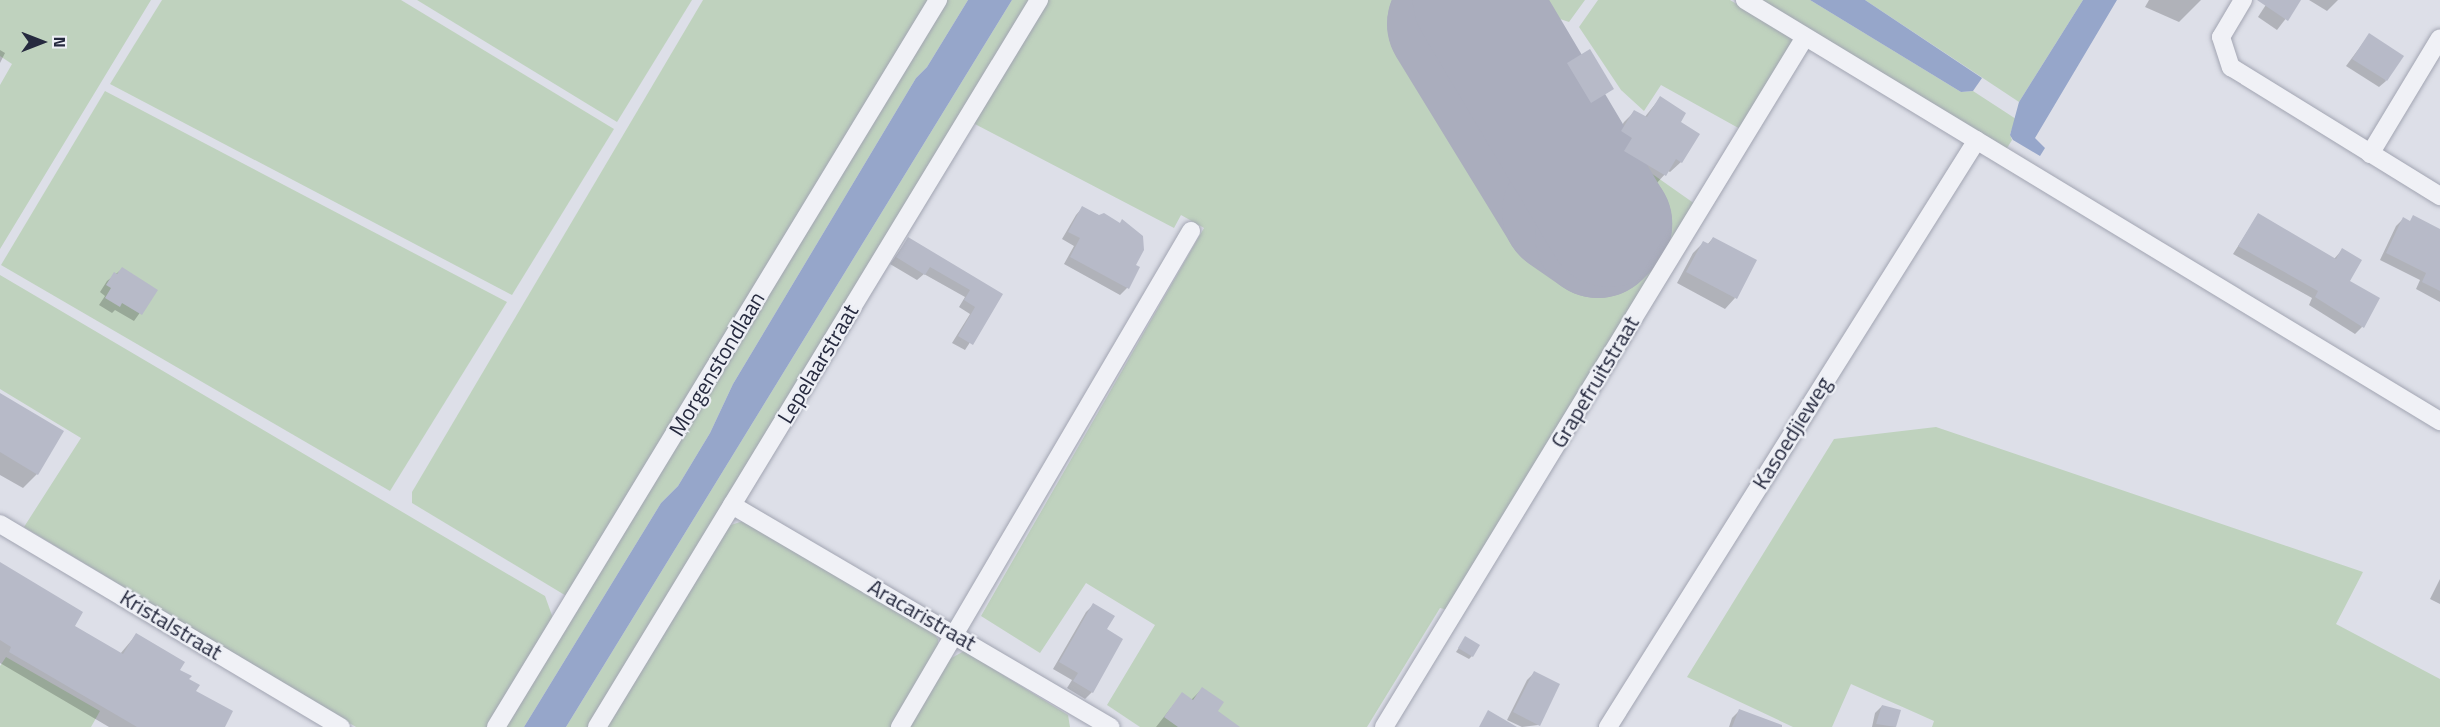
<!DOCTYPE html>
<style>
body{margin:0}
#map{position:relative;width:2440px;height:727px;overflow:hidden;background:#dddfe8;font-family:"Titillium Web",sans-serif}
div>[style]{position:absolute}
.green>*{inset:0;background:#bfd2be}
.water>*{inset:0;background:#96a6ca}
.shadow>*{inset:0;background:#0003}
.runway>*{height:126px;margin:-63px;padding:0 63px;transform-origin:63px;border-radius:63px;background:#aaadbd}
.building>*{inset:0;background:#b7bac8}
.roads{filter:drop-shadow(0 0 2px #a2a5b2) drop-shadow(0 0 2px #a2a5b2)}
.minor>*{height:18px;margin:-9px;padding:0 9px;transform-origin:9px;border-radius:9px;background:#f0f1f6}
span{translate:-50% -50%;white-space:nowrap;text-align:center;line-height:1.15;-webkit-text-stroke:4.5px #edeff5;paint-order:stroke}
.street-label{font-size:22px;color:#262a3f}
.north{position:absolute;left:12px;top:12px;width:60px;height:60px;-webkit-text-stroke:4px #edeff5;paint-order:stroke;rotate:90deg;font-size:16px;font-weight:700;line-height:24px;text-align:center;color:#262a3f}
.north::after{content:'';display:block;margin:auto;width:21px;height:27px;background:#262a3f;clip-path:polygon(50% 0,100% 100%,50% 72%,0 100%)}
</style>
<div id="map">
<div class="green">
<i style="clip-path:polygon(0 0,151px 0,0 249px,0 85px,12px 64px,0 56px)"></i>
<i style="clip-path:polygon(162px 0,401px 0,614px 129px,512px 295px,110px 84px)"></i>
<i style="clip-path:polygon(417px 0,692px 0,617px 122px)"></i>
<i style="clip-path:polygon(703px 0,931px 0,568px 597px,412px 503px,412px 492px)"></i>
<i style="clip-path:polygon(945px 0,968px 0,927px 67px,916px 78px,733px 384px,710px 433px,678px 486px,661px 503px,524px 727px,503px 727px)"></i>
<i style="clip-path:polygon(1012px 0,1032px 0,589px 727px,566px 727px)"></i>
<i style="clip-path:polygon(1044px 0,1463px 0,1446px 25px,1563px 216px,1601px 241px,1616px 224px,1588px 181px,1614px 147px,1695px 204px,1448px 610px,1440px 608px,1367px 727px,1140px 727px,1107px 705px,1155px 625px,1086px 583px,1040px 653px,981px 616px,1204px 228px,1181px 215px,1174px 228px,971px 122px)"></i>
<i style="clip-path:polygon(1482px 0,1585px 0,1569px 22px,1554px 17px,1516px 59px)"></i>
<i style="clip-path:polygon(1598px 0,1730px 0,1798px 41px,1742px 130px,1661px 85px,1644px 111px,1621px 90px,1579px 27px)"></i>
<i style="clip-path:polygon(1757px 0,1810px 0,1961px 92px,1973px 91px,2016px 119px,2010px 134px,2012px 140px,2004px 153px)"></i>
<i style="clip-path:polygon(1865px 0,2083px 0,2019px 102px)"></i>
<i style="clip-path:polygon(105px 91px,507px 302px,390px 491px,1px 265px)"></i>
<i style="clip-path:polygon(0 275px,545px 596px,554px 621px,488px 727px,356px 727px,24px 527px,81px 438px,0 389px)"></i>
<i style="clip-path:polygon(1936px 427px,2363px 572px,2336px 624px,2440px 679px,2440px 727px,1932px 727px,1934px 721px,1851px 684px,1832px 727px,1793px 727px,1687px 677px,1834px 439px)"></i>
<i style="clip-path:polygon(746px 520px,931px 629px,938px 639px,938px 652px,892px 727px,603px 727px,722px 534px,731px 525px)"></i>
<i style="clip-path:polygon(964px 651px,1068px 715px,1070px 727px,907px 727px,948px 660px)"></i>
<i style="clip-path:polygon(6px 657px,100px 711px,91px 727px,0 727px,0 666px)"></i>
</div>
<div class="water">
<i style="clip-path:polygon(968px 0,1012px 0,566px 727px,524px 727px,661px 503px,678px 486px,710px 433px,733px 384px,916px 78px,927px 67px)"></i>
<i style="clip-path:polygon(1810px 0,1865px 0,1982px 78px,1973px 91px,1961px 92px)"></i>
<i style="clip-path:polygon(2083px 0,2117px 0,2035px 138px,2045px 148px,2040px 156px,2013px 140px,2010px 135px,2019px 102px)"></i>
</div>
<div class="shadow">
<i style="clip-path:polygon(2149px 0,2201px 0,2179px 22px,2145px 7px)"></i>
<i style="clip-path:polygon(2269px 0,2300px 0,2277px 30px,2258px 17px)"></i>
<i style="clip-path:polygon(2309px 0,2338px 0,2327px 11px)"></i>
<i style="clip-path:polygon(2369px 35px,2386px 81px,2379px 87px,2346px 66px)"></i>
<i style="clip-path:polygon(0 50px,5px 53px,0 63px)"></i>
<i style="clip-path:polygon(1568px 64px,1612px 89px,1584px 109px,1561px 71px)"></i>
<i style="clip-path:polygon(1660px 98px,1681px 162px,1670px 172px,1668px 171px,1654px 186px,1614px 162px,1622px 149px,1612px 142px,1624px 122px,1634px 112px,1644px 118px)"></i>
<i style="clip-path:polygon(1082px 208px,1119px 224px,1123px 221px,1141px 237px,1127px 288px,1120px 295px,1064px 264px,1074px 246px,1062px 239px,1076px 215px)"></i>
<i style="clip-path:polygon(2258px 215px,2334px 259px,2342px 250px,2348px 281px,2362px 327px,2355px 334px,2309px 305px,2312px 298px,2233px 254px)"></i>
<i style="clip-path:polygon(2403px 219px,2440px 239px,2440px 302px,2416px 289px,2420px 280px,2380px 260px,2396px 226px)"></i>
<i style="clip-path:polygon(1713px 238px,1735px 298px,1725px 309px,1677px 283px,1693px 253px,1703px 243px,1707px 245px)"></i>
<i style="clip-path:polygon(908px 239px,1001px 295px,965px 350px,952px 343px,970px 314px,959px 307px,965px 297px,924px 274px,917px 280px,890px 264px)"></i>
<i style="clip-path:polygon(122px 269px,156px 290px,134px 321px,115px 310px,112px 313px,99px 305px,105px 296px,100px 292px,107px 281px)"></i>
<i style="clip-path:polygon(0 394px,62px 432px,37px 474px,23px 488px,0 475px)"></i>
<i style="clip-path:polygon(0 564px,73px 626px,120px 654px,136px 635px,178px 670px,223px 727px,109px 727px,0 663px)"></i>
<i style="clip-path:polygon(2440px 579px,2440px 604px,2430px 599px)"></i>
<i style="clip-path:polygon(1093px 605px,1105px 629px,1092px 692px,1085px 699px,1067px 688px,1072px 680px,1053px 669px,1086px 612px)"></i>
<i style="clip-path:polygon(1465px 638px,1472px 656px,1469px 659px,1456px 652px)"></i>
<i style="clip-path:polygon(1534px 673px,1538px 725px,1522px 727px,1507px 720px,1527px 680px)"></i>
<i style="clip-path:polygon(1202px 689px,1216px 711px,1220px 727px,1156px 727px,1182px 694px,1191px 700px)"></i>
<i style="clip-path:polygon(1882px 706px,1899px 711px,1895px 727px,1872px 727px,1875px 713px)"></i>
<i style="clip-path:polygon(1739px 711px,1761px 727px,1729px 727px,1732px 718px)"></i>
</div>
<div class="runway">
<i style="left:1467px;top:0;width:29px;rotate:125deg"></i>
<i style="left:1450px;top:24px;width:220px;rotate:58.5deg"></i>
<i style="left:1565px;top:212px;width:40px;rotate:34.9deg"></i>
<i style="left:1598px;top:235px;width:16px;rotate:-45deg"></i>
<i style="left:1609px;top:224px;width:261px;rotate:-120.7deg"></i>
</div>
<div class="building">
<i style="clip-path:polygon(2257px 0,2301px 0,2288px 21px)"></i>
<i style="clip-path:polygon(2369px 33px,2404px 56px,2387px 81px,2352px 59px)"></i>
<i style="clip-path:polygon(1590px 49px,1614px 89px,1591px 103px,1567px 63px)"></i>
<i style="clip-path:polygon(1660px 96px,1686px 113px,1681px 122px,1700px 134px,1682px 163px,1676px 159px,1666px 176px,1624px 151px,1632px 138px,1621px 131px,1634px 110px,1647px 117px)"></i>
<i style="clip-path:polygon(1082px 206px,1099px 215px,1104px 213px,1120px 223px,1122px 219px,1143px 236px,1144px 250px,1136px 265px,1140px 267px,1129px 289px,1070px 257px,1080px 238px,1068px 232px)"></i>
<i style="clip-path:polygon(2258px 213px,2336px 259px,2342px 248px,2362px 260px,2350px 281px,2380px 298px,2364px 328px,2315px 297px,2318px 291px,2238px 246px)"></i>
<i style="clip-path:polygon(2413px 215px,2440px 229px,2440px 291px,2422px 282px,2426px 273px,2386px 253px,2403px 217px,2410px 221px)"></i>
<i style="clip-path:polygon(908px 237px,1003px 294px,973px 345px,958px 336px,975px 307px,964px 300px,970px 290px,930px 267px,925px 275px,896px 257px)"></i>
<i style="clip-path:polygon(1713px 237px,1757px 260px,1737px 299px,1686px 272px,1703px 241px,1709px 244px)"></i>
<i style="clip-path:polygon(122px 267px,158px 290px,142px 315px,122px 303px,120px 307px,105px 298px,111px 288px,106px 285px,114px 272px,117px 274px)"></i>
<i style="clip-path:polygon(0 393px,64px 431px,38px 475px,0 452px)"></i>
<i style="clip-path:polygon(0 562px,83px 612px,75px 626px,123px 654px,136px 633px,185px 662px,180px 670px,192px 676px,189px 679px,200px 685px,196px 691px,233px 711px,225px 727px,137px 727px,9px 652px,11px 647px,0 640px)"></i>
<i style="clip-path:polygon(1093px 603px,1115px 616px,1107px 629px,1123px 639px,1093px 693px,1073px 681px,1078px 673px,1059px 662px)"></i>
<i style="clip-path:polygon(1465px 636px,1480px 645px,1473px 657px,1458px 648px)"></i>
<i style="clip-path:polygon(1534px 671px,1560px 684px,1540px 726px,1513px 712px)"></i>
<i style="clip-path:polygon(1202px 687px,1224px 702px,1218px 711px,1240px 727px,1178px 727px,1164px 717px,1182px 692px,1193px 700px)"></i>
<i style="clip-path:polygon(1882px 705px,1901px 710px,1896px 727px,1876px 724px)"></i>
<i style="clip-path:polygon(1739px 709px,1782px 725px,1782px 727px,1732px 727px)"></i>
<i style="clip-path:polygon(1488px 710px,1517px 727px,1479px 727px)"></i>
</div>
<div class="roads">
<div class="minor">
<i style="left:1745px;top:0;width:813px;rotate:31.21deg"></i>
<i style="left:2243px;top:0;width:43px;rotate:120.7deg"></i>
<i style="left:2221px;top:37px;width:32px;rotate:72deg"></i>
<i style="left:2231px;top:67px;width:246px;rotate:31.7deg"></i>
<i style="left:2370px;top:154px;width:135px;rotate:-58.9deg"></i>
<i style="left:732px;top:505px;width:439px;rotate:30.4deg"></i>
<i style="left:0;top:524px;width:397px;rotate:30.8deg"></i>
<i style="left:496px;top:727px;width:851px;rotate:-58.7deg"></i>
<i style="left:597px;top:727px;width:851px;rotate:-58.7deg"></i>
<i style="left:900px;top:727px;width:575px;rotate:-59.6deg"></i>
<i style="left:1384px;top:727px;width:808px;rotate:-58.61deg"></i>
<i style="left:1608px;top:727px;width:693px;rotate:-57.85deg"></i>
</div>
</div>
<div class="street-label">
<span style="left:717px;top:364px;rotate:-59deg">Morgenstondlaan</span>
<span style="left:818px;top:364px;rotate:-59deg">Lepelaarstraat</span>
<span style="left:1595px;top:382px;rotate:-59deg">Grapefruitstraat</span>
<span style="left:1792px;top:433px;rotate:-58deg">Kasoedjieweg</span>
<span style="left:922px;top:615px;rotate:30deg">Aracaristraat</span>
<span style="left:171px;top:625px;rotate:31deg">Kristalstraat</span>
</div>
<div class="north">N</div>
</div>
